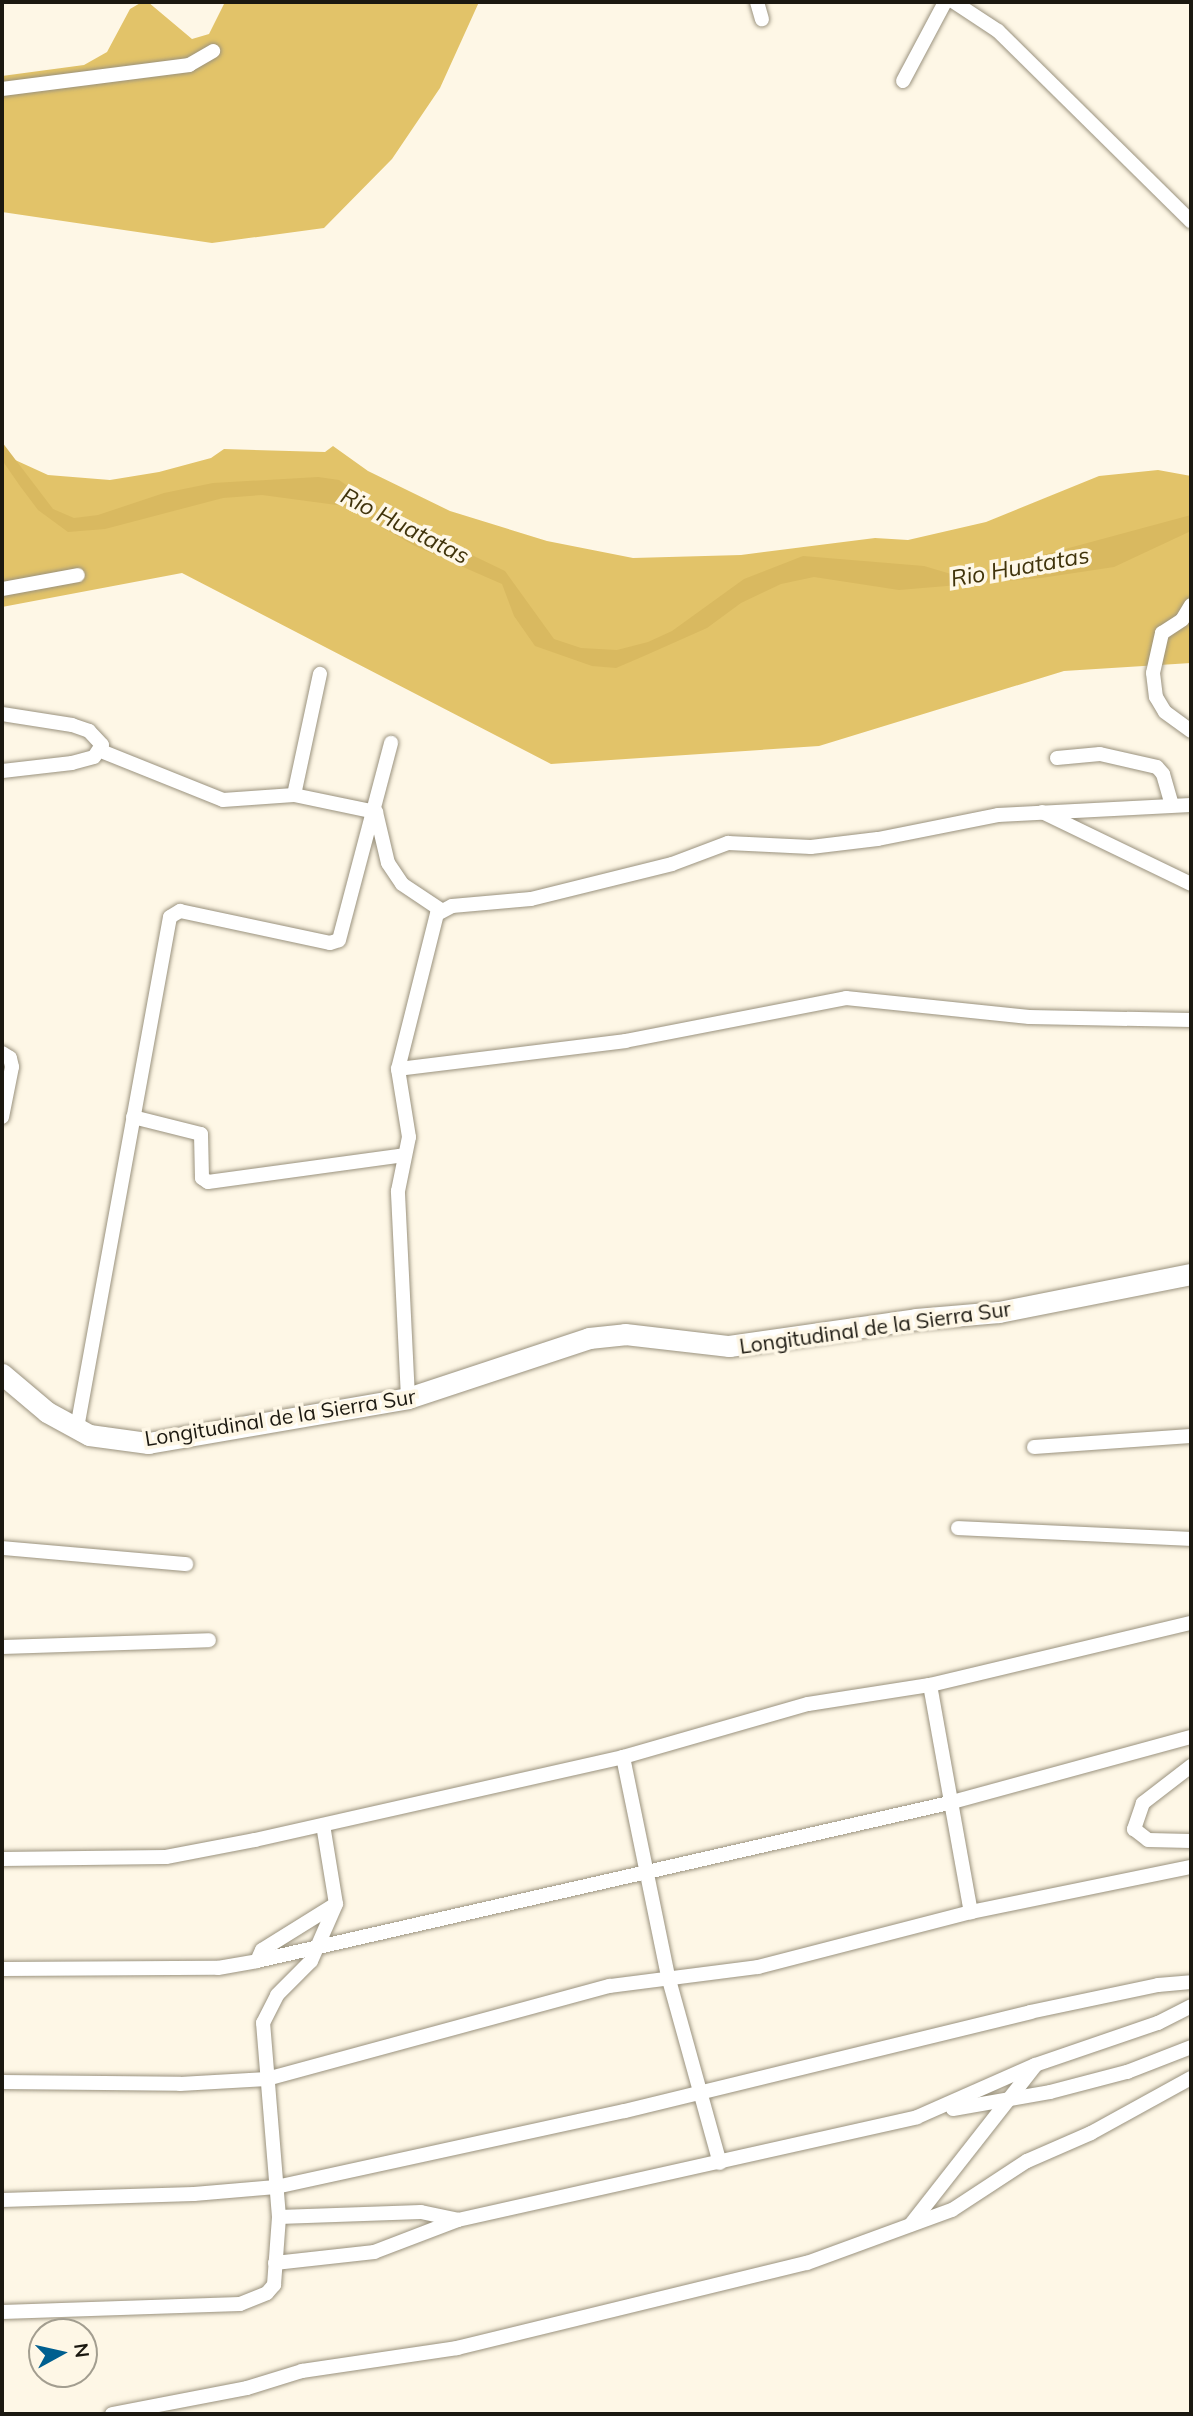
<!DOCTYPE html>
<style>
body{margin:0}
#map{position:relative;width:1193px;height:2416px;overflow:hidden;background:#fef7e6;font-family:Mulish,sans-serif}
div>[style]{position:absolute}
.forest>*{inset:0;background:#e2c369}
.water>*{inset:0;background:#d9b960}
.roads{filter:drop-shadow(0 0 2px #9a927e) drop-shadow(0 0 2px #9a927e)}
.minor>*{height:14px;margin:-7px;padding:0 7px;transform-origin:7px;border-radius:7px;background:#fff}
.primary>*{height:21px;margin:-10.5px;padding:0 10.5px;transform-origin:10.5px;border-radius:10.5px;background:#fff}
span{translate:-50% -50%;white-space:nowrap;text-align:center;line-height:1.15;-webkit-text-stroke:7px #fef7e6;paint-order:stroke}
.street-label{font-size:21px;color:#1b1810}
.water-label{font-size:23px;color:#40330b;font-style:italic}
.frame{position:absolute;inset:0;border:4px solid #1b1810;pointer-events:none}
.north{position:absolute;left:28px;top:2318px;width:70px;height:70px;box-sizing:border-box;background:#fef7e6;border:2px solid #a39e90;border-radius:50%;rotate:82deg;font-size:19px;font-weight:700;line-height:28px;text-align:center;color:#1b1810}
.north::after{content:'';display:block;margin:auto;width:24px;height:32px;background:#005f8f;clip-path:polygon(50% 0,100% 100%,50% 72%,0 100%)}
</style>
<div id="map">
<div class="forest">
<i style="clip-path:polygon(142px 2px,148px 2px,192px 39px,209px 34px,225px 2px,479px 2px,440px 88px,392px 159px,324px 228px,212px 243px,2px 212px,2px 76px,84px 65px,107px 52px,130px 9px)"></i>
<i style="clip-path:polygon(333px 446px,368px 471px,450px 511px,547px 541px,633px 558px,741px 555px,875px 538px,908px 540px,986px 522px,1099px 476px,1158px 470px,1191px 476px,1191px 663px,1064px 671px,819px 746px,551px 764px,182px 573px,2px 607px,2px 454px,48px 475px,110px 480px,159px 472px,211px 458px,224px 449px,325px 452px)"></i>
</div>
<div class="water">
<i style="clip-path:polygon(2px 442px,53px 509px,74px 518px,98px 515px,164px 493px,213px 483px,318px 477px,339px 480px,393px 517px,505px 571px,554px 639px,581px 648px,617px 650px,648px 642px,672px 631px,744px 579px,803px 556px,924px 566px,961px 577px,1191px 515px,1191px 531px,1114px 567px,1041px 578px,899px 590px,814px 577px,781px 584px,741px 603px,707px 628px,644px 656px,616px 668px,592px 666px,535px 646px,514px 616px,502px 584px,415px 546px,376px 524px,359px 508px,262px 495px,223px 498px,105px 529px,68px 532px,38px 510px,20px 486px,2px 460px)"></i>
</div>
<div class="roads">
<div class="minor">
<i style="left:757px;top:2px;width:18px;rotate:74deg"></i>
<i style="left:954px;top:2px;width:53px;rotate:33.4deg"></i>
<i style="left:998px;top:31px;width:271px;rotate:44.6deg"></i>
<i style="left:903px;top:81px;width:89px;rotate:-62deg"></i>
<i style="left:2px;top:89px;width:189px;rotate:-7.3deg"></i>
<i style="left:189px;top:65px;width:28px;rotate:-30deg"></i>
<i style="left:2px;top:589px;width:77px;rotate:-10.4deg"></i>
<i style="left:1191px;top:605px;width:17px;rotate:121deg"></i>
<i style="left:1182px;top:620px;width:24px;rotate:147deg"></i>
<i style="left:1162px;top:633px;width:41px;rotate:102.7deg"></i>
<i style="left:1153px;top:673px;width:24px;rotate:83deg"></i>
<i style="left:1156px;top:697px;width:17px;rotate:59deg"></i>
<i style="left:1165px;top:712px;width:32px;rotate:36deg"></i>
<i style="left:2px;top:714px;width:71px;rotate:8.9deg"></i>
<i style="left:72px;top:725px;width:18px;rotate:19deg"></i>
<i style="left:89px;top:731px;width:19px;rotate:47deg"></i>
<i style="left:102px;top:745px;width:14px;rotate:124deg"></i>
<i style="left:94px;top:757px;width:23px;rotate:165deg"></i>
<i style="left:72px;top:763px;width:70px;rotate:173.5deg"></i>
<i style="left:101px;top:751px;width:131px;rotate:21.9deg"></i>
<i style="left:223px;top:800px;width:71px;rotate:-4deg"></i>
<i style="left:294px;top:795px;width:84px;rotate:11.7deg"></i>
<i style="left:376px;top:812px;width:52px;rotate:76.8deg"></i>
<i style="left:388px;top:863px;width:25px;rotate:56deg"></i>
<i style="left:402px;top:884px;width:47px;rotate:33.7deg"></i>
<i style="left:1057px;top:758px;width:43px;rotate:-5.3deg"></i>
<i style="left:1100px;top:754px;width:58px;rotate:12.8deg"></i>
<i style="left:1157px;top:767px;width:9px;rotate:49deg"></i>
<i style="left:1163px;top:774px;width:32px;rotate:74deg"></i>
<i style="left:294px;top:795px;width:124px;rotate:-77.9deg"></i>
<i style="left:1042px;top:812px;width:165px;rotate:25.8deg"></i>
<i style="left:2px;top:1053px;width:9px;rotate:32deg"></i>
<i style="left:10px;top:1058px;width:9px;rotate:77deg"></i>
<i style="left:12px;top:1067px;width:51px;rotate:101.3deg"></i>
<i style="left:398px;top:1069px;width:160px;rotate:-75.9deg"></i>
<i style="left:437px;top:914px;width:17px;rotate:-28deg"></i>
<i style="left:452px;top:906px;width:79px;rotate:-5.1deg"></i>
<i style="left:531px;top:899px;width:145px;rotate:-13.9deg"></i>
<i style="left:672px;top:864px;width:60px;rotate:-20.6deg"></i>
<i style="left:728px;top:843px;width:83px;rotate:2.8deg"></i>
<i style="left:811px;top:847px;width:67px;rotate:-6.8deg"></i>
<i style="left:878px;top:839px;width:122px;rotate:-11.3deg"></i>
<i style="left:998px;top:815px;width:193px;rotate:-3deg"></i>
<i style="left:133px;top:1117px;width:70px;rotate:14deg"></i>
<i style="left:201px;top:1134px;width:44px;rotate:88.7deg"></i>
<i style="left:202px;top:1178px;width:7px;rotate:34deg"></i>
<i style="left:208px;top:1182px;width:198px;rotate:-7.8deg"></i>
<i style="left:408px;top:1398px;width:207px;rotate:-92.8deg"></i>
<i style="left:398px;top:1191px;width:55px;rotate:-78.5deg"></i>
<i style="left:409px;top:1137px;width:69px;rotate:-99.2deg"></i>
<i style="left:398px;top:1069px;width:229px;rotate:-7deg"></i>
<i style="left:625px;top:1041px;width:225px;rotate:-11deg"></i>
<i style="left:846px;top:998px;width:184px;rotate:5.9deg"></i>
<i style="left:1029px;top:1017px;width:162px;rotate:1.1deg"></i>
<i style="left:77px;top:1428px;width:519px;rotate:-79.69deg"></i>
<i style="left:170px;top:917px;width:12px;rotate:-31deg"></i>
<i style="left:180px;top:911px;width:153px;rotate:12deg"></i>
<i style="left:330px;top:943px;width:9px;rotate:-18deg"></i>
<i style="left:339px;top:940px;width:204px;rotate:-75.2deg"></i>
<i style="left:1034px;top:1447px;width:157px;rotate:-4deg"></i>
<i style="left:958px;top:1528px;width:233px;rotate:2.7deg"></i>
<i style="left:2px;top:1548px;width:185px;rotate:5deg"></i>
<i style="left:2px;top:1647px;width:207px;rotate:-1.9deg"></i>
<i style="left:930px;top:1685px;width:231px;rotate:79.8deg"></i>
<i style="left:623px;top:1757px;width:224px;rotate:78.4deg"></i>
<i style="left:668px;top:1976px;width:194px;rotate:74.5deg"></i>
<i style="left:1191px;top:1766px;width:61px;rotate:142.4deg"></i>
<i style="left:1143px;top:1803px;width:28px;rotate:109deg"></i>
<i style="left:1134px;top:1829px;width:18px;rotate:38deg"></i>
<i style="left:1148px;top:1840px;width:43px;rotate:1.3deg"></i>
<i style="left:2px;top:1859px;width:164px;rotate:-0.7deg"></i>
<i style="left:166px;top:1857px;width:91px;rotate:-10.8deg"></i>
<i style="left:255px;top:1840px;width:377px;rotate:-12.7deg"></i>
<i style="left:623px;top:1757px;width:192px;rotate:-16deg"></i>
<i style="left:808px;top:1704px;width:123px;rotate:-8.9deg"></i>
<i style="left:930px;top:1685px;width:268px;rotate:-13.4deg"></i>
<i style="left:257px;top:1961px;width:12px;rotate:-66deg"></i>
<i style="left:262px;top:1950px;width:87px;rotate:-31.9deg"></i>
<i style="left:336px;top:1904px;width:80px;rotate:-99.3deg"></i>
<i style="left:2px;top:1969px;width:216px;rotate:-0.3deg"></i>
<i style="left:218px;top:1968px;width:40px;rotate:-10deg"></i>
<i style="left:257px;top:1961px;width:710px;rotate:-12.86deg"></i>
<i style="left:949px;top:1803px;width:251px;rotate:-15.3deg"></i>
<i style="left:2px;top:2082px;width:178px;rotate:0.6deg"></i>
<i style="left:180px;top:2084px;width:87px;rotate:-3.3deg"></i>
<i style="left:267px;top:2079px;width:355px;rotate:-15.2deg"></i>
<i style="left:610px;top:1986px;width:149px;rotate:-7.3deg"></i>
<i style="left:758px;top:1967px;width:220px;rotate:-14.5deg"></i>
<i style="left:971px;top:1912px;width:225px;rotate:-11.6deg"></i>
<i style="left:953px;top:2109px;width:98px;rotate:-9.9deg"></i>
<i style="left:1050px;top:2092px;width:80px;rotate:-14.6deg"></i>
<i style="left:1127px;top:2072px;width:69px;rotate:-21.3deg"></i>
<i style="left:2px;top:2200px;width:192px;rotate:-1.8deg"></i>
<i style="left:194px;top:2194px;width:82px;rotate:-4.9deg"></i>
<i style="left:276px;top:2187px;width:357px;rotate:-12.3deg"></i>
<i style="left:625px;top:2111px;width:417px;rotate:-13.7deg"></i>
<i style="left:1030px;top:2012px;width:131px;rotate:-11.9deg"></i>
<i style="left:1158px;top:1985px;width:33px;rotate:-5deg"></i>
<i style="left:279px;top:2217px;width:142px;rotate:-2deg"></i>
<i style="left:421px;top:2212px;width:38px;rotate:12deg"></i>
<i style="left:911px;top:2224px;width:201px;rotate:-51.9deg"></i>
<i style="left:275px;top:2263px;width:100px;rotate:-6.3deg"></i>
<i style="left:374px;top:2252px;width:90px;rotate:-20.9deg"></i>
<i style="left:458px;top:2220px;width:470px;rotate:-12.6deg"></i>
<i style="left:917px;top:2117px;width:129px;rotate:-23.8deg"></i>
<i style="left:1035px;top:2065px;width:130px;rotate:-18.9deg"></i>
<i style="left:1158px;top:2023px;width:37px;rotate:-27deg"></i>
<i style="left:2px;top:2312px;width:238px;rotate:-1.9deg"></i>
<i style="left:240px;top:2304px;width:29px;rotate:-22deg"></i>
<i style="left:267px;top:2293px;width:11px;rotate:-49deg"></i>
<i style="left:274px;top:2285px;width:68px;rotate:-85.8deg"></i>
<i style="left:279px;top:2217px;width:195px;rotate:-94.7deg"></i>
<i style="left:263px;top:2023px;width:31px;rotate:-63deg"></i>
<i style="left:277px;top:1995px;width:48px;rotate:-45deg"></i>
<i style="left:311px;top:1961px;width:62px;rotate:-66.3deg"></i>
<i style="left:112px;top:2414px;width:137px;rotate:-10.9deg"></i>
<i style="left:247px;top:2388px;width:58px;rotate:-17.2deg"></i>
<i style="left:302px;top:2371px;width:157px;rotate:-8.4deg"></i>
<i style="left:457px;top:2348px;width:360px;rotate:-13.7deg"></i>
<i style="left:807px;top:2263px;width:154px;rotate:-20.1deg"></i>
<i style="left:952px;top:2210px;width:90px;rotate:-33.2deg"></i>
<i style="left:1027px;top:2161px;width:70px;rotate:-23.6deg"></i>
<i style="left:1091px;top:2133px;width:114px;rotate:-28.8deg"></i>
</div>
<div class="primary">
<i style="left:2px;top:1374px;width:59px;rotate:40.2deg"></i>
<i style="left:47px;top:1412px;width:48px;rotate:28.7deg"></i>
<i style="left:89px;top:1435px;width:60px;rotate:7.7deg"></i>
<i style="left:148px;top:1443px;width:264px;rotate:-9.8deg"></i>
<i style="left:408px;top:1398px;width:191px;rotate:-18.3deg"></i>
<i style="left:589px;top:1338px;width:36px;rotate:-6deg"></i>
<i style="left:625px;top:1334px;width:105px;rotate:6.6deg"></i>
<i style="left:729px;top:1346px;width:189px;rotate:-8.2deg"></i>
<i style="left:916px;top:1319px;width:83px;rotate:-4.8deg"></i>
<i style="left:999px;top:1312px;width:196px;rotate:-11.2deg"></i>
</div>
</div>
<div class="street-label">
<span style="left:875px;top:1327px;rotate:-8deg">Longitudinal de la Sierra Sur</span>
<span style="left:280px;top:1417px;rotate:-9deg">Longitudinal de la Sierra Sur</span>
</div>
<div class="water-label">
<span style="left:405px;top:526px;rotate:27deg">Rio Huatatas</span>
<span style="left:1020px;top:567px;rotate:-10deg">Rio Huatatas</span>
</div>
<div class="frame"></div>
<div class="north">N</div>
</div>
